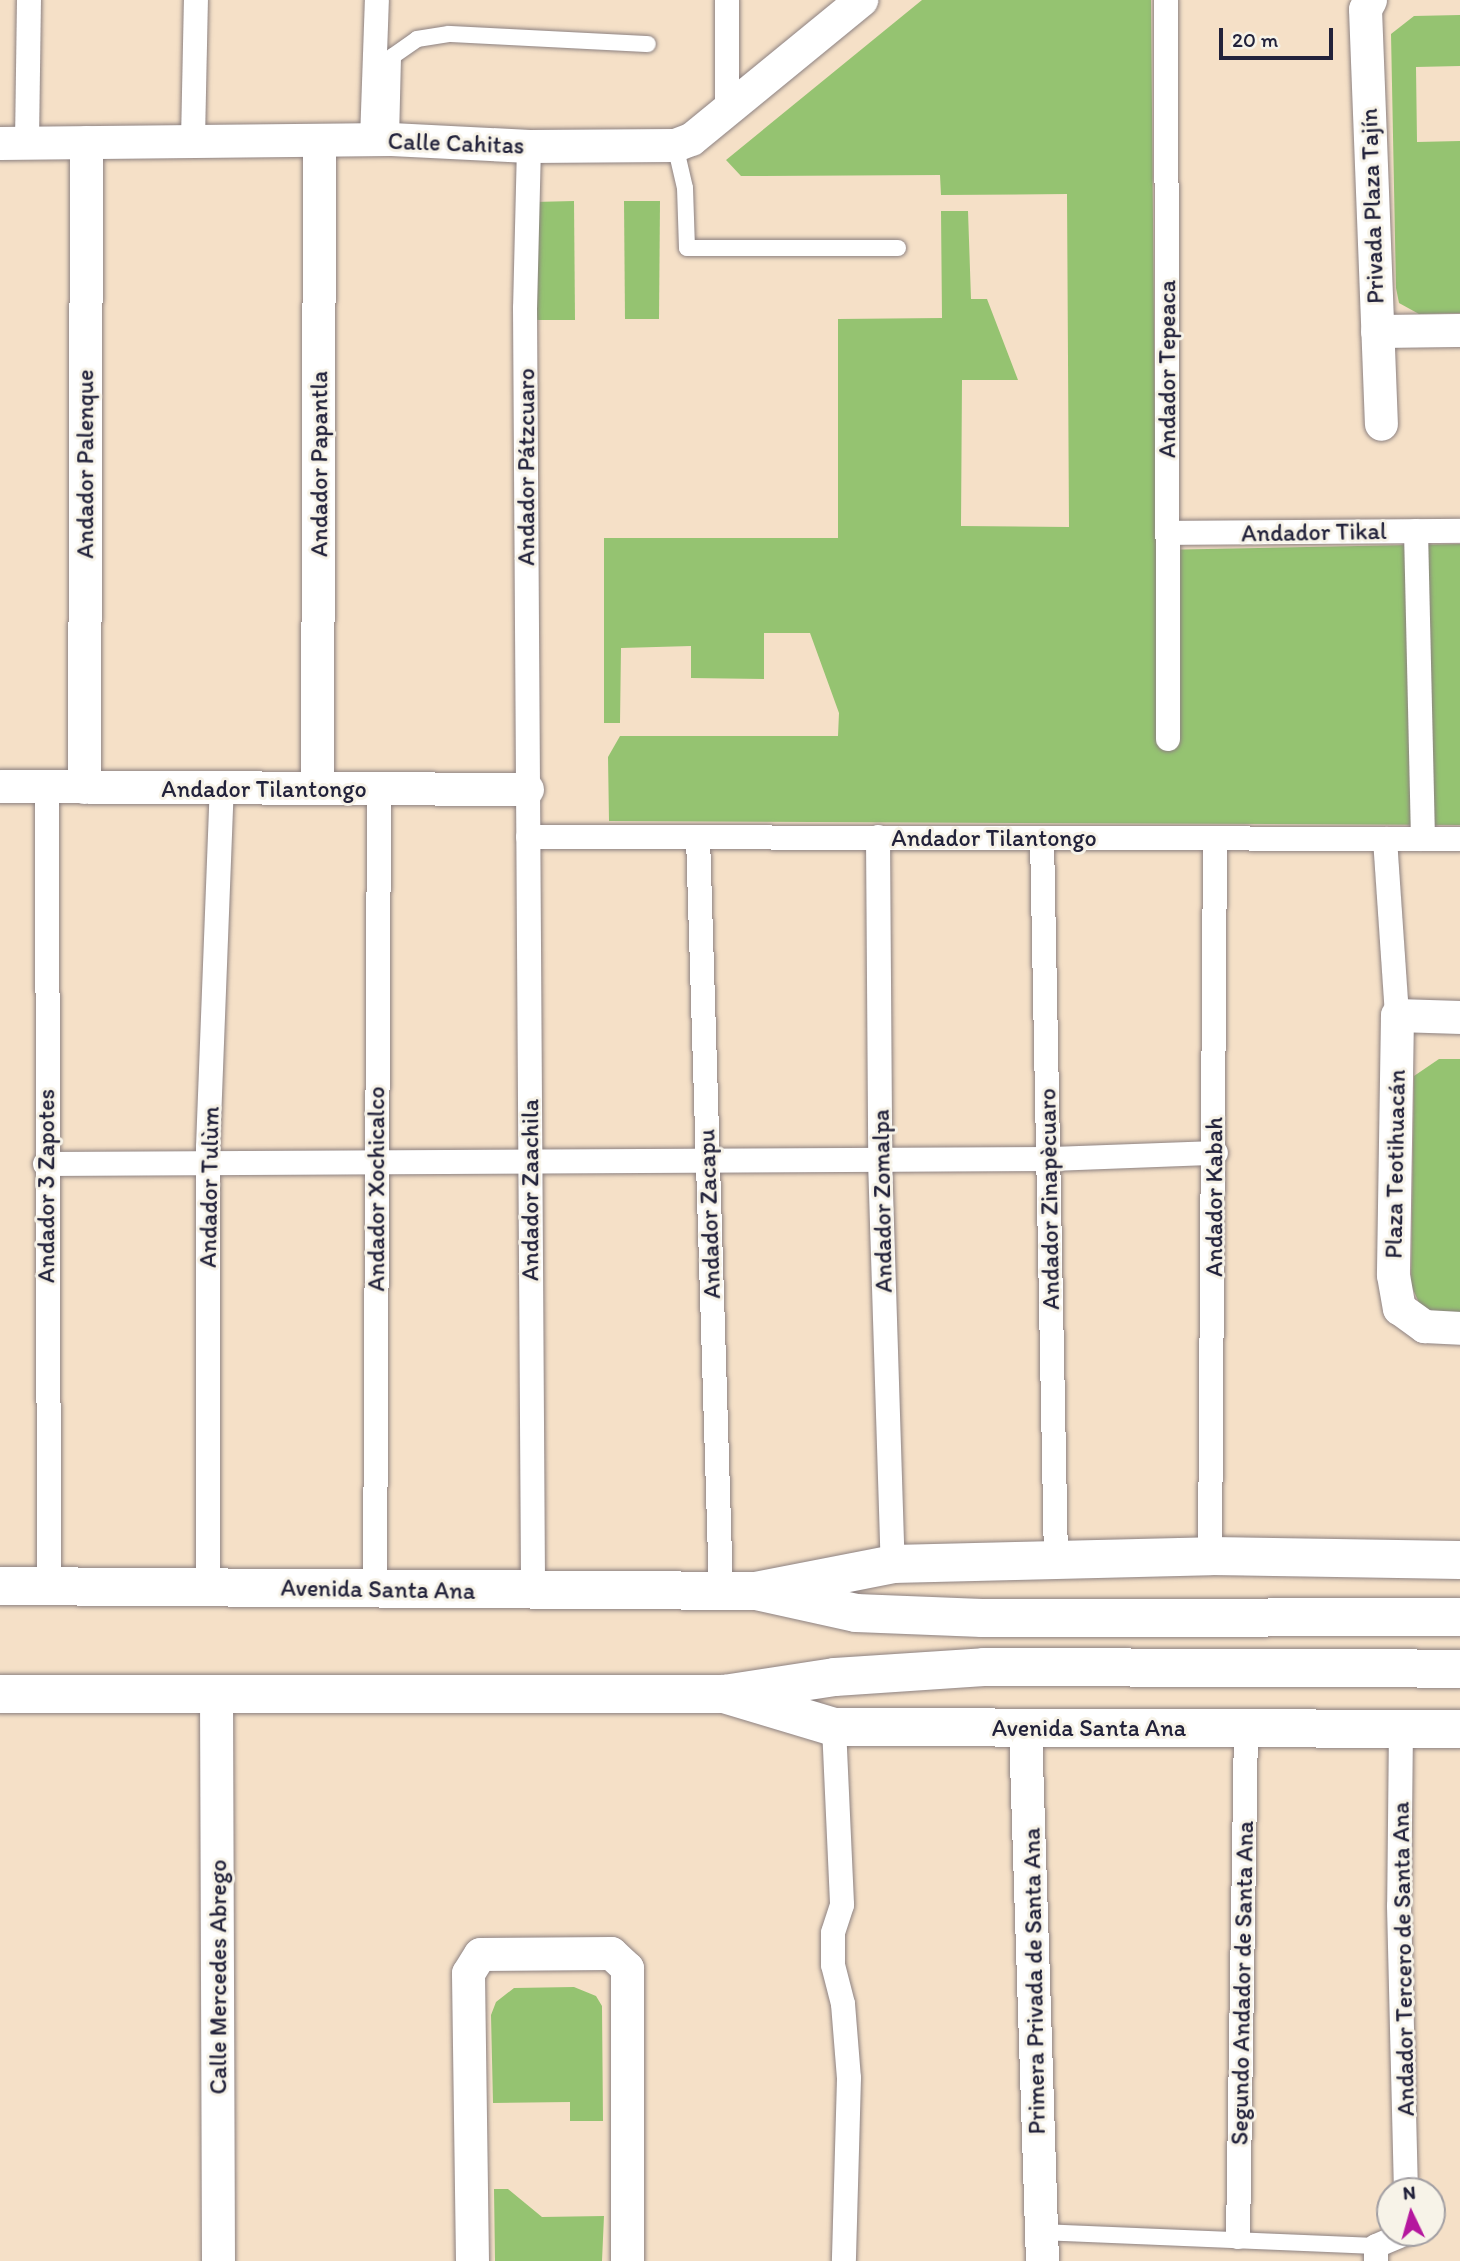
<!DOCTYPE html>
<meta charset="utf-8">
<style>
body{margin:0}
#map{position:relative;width:1460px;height:2261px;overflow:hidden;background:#f5e0c7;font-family:Itim,sans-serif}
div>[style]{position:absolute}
.green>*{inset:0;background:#95c371}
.roads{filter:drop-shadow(0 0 2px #8c8181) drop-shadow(0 0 2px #8c8181)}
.service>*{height:16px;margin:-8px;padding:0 8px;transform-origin:8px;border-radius:8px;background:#fff}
.pedestrian>*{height:24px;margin:-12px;padding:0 12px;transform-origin:12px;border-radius:12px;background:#fff}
.minor>*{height:33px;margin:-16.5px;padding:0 16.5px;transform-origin:16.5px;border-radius:16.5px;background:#fff}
.tertiary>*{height:38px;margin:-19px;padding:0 19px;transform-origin:19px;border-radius:19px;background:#fff}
.secondary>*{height:38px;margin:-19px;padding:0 19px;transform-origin:19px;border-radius:19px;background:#fff}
span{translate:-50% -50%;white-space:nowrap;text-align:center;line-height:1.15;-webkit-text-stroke:6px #f7f3e8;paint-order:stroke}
.street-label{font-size:24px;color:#22223b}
.north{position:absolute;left:1376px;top:2177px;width:70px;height:70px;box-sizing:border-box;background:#f7f3e8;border:2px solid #a29fa3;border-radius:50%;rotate:355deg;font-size:19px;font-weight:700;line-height:28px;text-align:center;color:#22223b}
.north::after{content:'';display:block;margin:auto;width:24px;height:32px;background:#b5179e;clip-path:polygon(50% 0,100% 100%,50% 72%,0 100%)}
.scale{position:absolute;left:1219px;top:28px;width:114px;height:32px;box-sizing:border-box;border:4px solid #22223b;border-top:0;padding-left:9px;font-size:21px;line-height:24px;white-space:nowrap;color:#22223b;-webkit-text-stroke:5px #f7f3e8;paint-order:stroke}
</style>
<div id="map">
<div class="green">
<i style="clip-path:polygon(922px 0,1151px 0,1156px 550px,1460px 544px,1460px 825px,609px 821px,608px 757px,620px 736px,838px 736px,839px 713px,810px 633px,764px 633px,764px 679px,691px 678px,691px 646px,621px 648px,620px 723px,604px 723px,604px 538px,838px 538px,838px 319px,942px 318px,941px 211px,968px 211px,971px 299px,987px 299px,1018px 380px,962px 380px,961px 526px,1069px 527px,1067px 194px,941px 195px,940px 175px,741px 176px,726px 160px)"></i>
<i style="clip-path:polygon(1460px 15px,1460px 66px,1416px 67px,1417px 142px,1460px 141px,1460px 313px,1419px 314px,1399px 303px,1396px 288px,1391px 34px,1414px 16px)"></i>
<i style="clip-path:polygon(574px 201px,575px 320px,534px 320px,534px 202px)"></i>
<i style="clip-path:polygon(624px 201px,660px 201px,659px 319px,625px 319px)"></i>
<i style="clip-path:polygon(1439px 1059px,1460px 1059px,1460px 1313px,1433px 1313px,1420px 1305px,1411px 1285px,1414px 1076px)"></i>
<i style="clip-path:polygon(574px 1987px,596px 1996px,602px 2006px,603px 2121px,570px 2121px,570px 2102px,493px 2103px,491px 2015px,496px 2002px,514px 1988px)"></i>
<i style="clip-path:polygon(494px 2189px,508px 2189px,542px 2217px,604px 2216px,602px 2261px,495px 2261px)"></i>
</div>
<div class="roads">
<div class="service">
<i style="left:391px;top:139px;width:83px;rotate:-88.6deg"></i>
<i style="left:393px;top:56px;width:29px;rotate:-35deg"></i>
<i style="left:417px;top:39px;width:32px;rotate:-9deg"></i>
<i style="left:449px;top:34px;width:199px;rotate:2.9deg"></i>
<i style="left:675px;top:145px;width:44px;rotate:76.9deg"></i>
<i style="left:685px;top:188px;width:60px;rotate:88.1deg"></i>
<i style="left:687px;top:248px;width:211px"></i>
<i style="left:1040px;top:2232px;width:336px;rotate:2.4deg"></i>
</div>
<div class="pedestrian">
<i style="left:727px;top:0;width:109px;rotate:90deg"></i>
<i style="left:1166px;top:0;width:739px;rotate:89.84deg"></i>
<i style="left:193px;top:140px;width:140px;rotate:-88.8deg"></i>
<i style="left:372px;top:140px;width:140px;rotate:-88deg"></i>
<i style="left:27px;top:142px;width:142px;rotate:-89.2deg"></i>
<i style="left:529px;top:146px;width:162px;rotate:91.4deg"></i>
<i style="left:525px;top:308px;width:1283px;rotate:89.64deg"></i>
<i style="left:1416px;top:531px;width:308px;rotate:88.7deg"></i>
<i style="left:1167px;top:533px;width:293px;rotate:-0.4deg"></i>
<i style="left:47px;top:787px;width:798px;rotate:89.86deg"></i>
<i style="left:528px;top:837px;width:932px;rotate:0.12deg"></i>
<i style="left:698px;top:837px;width:754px;rotate:88.25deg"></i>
<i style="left:878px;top:837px;width:323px;rotate:89.6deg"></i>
<i style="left:880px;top:1160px;width:404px;rotate:88.2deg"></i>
<i style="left:1042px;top:838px;width:722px;rotate:88.89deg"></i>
<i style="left:1385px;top:839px;width:176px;rotate:86.1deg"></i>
<i style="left:45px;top:1164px;width:1004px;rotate:-0.29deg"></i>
<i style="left:1049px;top:1159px;width:167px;rotate:-2.1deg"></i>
<i style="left:1210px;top:1556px;width:718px;rotate:-89.6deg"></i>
<i style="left:208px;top:1586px;width:439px;rotate:-90deg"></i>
<i style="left:208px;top:1147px;width:358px;rotate:-87.8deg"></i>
<i style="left:375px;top:1588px;width:799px;rotate:-89.71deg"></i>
<i style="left:834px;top:1727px;width:178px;rotate:87.4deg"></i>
<i style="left:842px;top:1905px;width:29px;rotate:108deg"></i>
<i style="left:833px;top:1933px;width:32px;rotate:90deg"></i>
<i style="left:833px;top:1965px;width:40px;rotate:75.6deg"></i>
<i style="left:843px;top:2004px;width:74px;rotate:85.4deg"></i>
<i style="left:849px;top:2078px;width:183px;rotate:91.6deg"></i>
<i style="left:1401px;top:1727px;width:179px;rotate:90.6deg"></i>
<i style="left:1399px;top:1906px;width:285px;rotate:88.6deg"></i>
<i style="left:1238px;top:2237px;width:509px;rotate:-89.1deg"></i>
<i style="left:1376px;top:2261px;width:15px;rotate:-90deg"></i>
<i style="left:1376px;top:2246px;width:33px;rotate:-23deg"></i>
</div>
<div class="minor">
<i style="left:1370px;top:0;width:10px;rotate:119deg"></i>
<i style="left:1365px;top:9px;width:415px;rotate:87.8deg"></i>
<i style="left:0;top:143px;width:391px;rotate:-0.6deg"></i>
<i style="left:391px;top:139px;width:138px;rotate:2.9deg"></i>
<i style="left:529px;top:146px;width:146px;rotate:-0.4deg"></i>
<i style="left:675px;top:145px;width:17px;rotate:-21deg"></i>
<i style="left:691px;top:139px;width:220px;rotate:-39.3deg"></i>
<i style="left:1377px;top:331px;width:83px;rotate:-0.7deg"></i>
<i style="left:0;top:786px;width:527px;rotate:0.33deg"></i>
<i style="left:84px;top:787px;width:645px;rotate:-89.82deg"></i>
<i style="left:317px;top:787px;width:646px;rotate:-89.82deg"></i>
<i style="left:1460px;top:1017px;width:63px;rotate:-178.2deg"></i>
<i style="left:1397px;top:1015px;width:260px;rotate:90.9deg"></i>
<i style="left:1393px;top:1275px;width:34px;rotate:80deg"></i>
<i style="left:1399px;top:1308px;width:31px;rotate:36deg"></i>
<i style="left:1424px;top:1326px;width:36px;rotate:3deg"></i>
<i style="left:216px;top:1692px;width:569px;rotate:89.8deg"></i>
<i style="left:1025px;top:1729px;width:532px;rotate:88.17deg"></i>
<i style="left:472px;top:2261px;width:288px;rotate:-90.8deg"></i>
<i style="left:468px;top:1973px;width:22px;rotate:-58deg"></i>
<i style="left:480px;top:1954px;width:131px;rotate:-0.4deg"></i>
<i style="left:611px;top:1953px;width:22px;rotate:43deg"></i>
<i style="left:627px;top:1968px;width:293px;rotate:90deg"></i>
</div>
<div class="tertiary">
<i style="left:756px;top:1591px;width:140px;rotate:-11.1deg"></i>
<i style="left:893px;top:1564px;width:317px;rotate:-1.4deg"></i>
<i style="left:1210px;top:1556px;width:250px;rotate:0.9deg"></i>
<i style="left:724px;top:1694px;width:115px;rotate:16.7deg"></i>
<i style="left:834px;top:1727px;width:626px;rotate:0.18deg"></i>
</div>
<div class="secondary">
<i style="left:0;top:1586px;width:756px;rotate:0.38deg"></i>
<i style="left:756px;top:1591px;width:102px;rotate:12.4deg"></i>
<i style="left:856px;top:1613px;width:126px;rotate:2.3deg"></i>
<i style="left:982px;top:1618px;width:478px;rotate:-0.1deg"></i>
<i style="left:0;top:1694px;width:724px"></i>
<i style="left:724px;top:1694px;width:112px;rotate:-8.7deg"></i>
<i style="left:835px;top:1677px;width:149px;rotate:-3.8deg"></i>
<i style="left:984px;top:1667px;width:476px;rotate:0.2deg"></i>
</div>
</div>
<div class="street-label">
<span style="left:456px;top:143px;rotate:2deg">Calle Cahitas</span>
<span style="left:1372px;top:206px;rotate:-92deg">Privada Plaza Tajín</span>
<span style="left:1167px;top:369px;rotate:-90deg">Andador Tepeaca</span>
<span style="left:85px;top:464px;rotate:-90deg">Andador Palenque</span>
<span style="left:319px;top:464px;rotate:-90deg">Andador Papantla</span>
<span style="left:526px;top:467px;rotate:-90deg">Andador Pátzcuaro</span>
<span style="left:1314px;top:532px;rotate:-1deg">Andador Tikal</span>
<span style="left:264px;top:789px">Andador Tilantongo</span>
<span style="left:994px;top:838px">Andador Tilantongo</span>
<span style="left:1395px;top:1164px;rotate:-89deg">Plaza Teotihuacán</span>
<span style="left:46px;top:1186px;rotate:-90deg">Andador 3 Zapotes</span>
<span style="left:209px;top:1187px;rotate:-89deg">Andador Tulùm</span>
<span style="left:376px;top:1189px;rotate:-90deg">Andador Xochicalco</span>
<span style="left:530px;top:1190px;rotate:-90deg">Andador Zaachila</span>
<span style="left:1214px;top:1197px;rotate:-90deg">Andador Kabah</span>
<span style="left:1049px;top:1199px;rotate:-91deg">Andador Zinapècuaro</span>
<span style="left:882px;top:1201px;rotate:-91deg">Andador Zomalpa</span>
<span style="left:709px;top:1214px;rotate:-92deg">Andador Zacapu</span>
<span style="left:378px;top:1589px;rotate:1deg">Avenida Santa Ana</span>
<span style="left:1089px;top:1728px">Avenida Santa Ana</span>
<span style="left:1403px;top:1959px;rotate:-91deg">Andador Tercero de Santa Ana</span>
<span style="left:218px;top:1977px;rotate:-90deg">Calle Mercedes Abrego</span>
<span style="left:1034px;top:1981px;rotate:-91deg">Primera Privada de Santa Ana</span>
<span style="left:1242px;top:1983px;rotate:-89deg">Segundo Andador de Santa Ana</span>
</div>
<div class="north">N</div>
<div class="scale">20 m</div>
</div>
